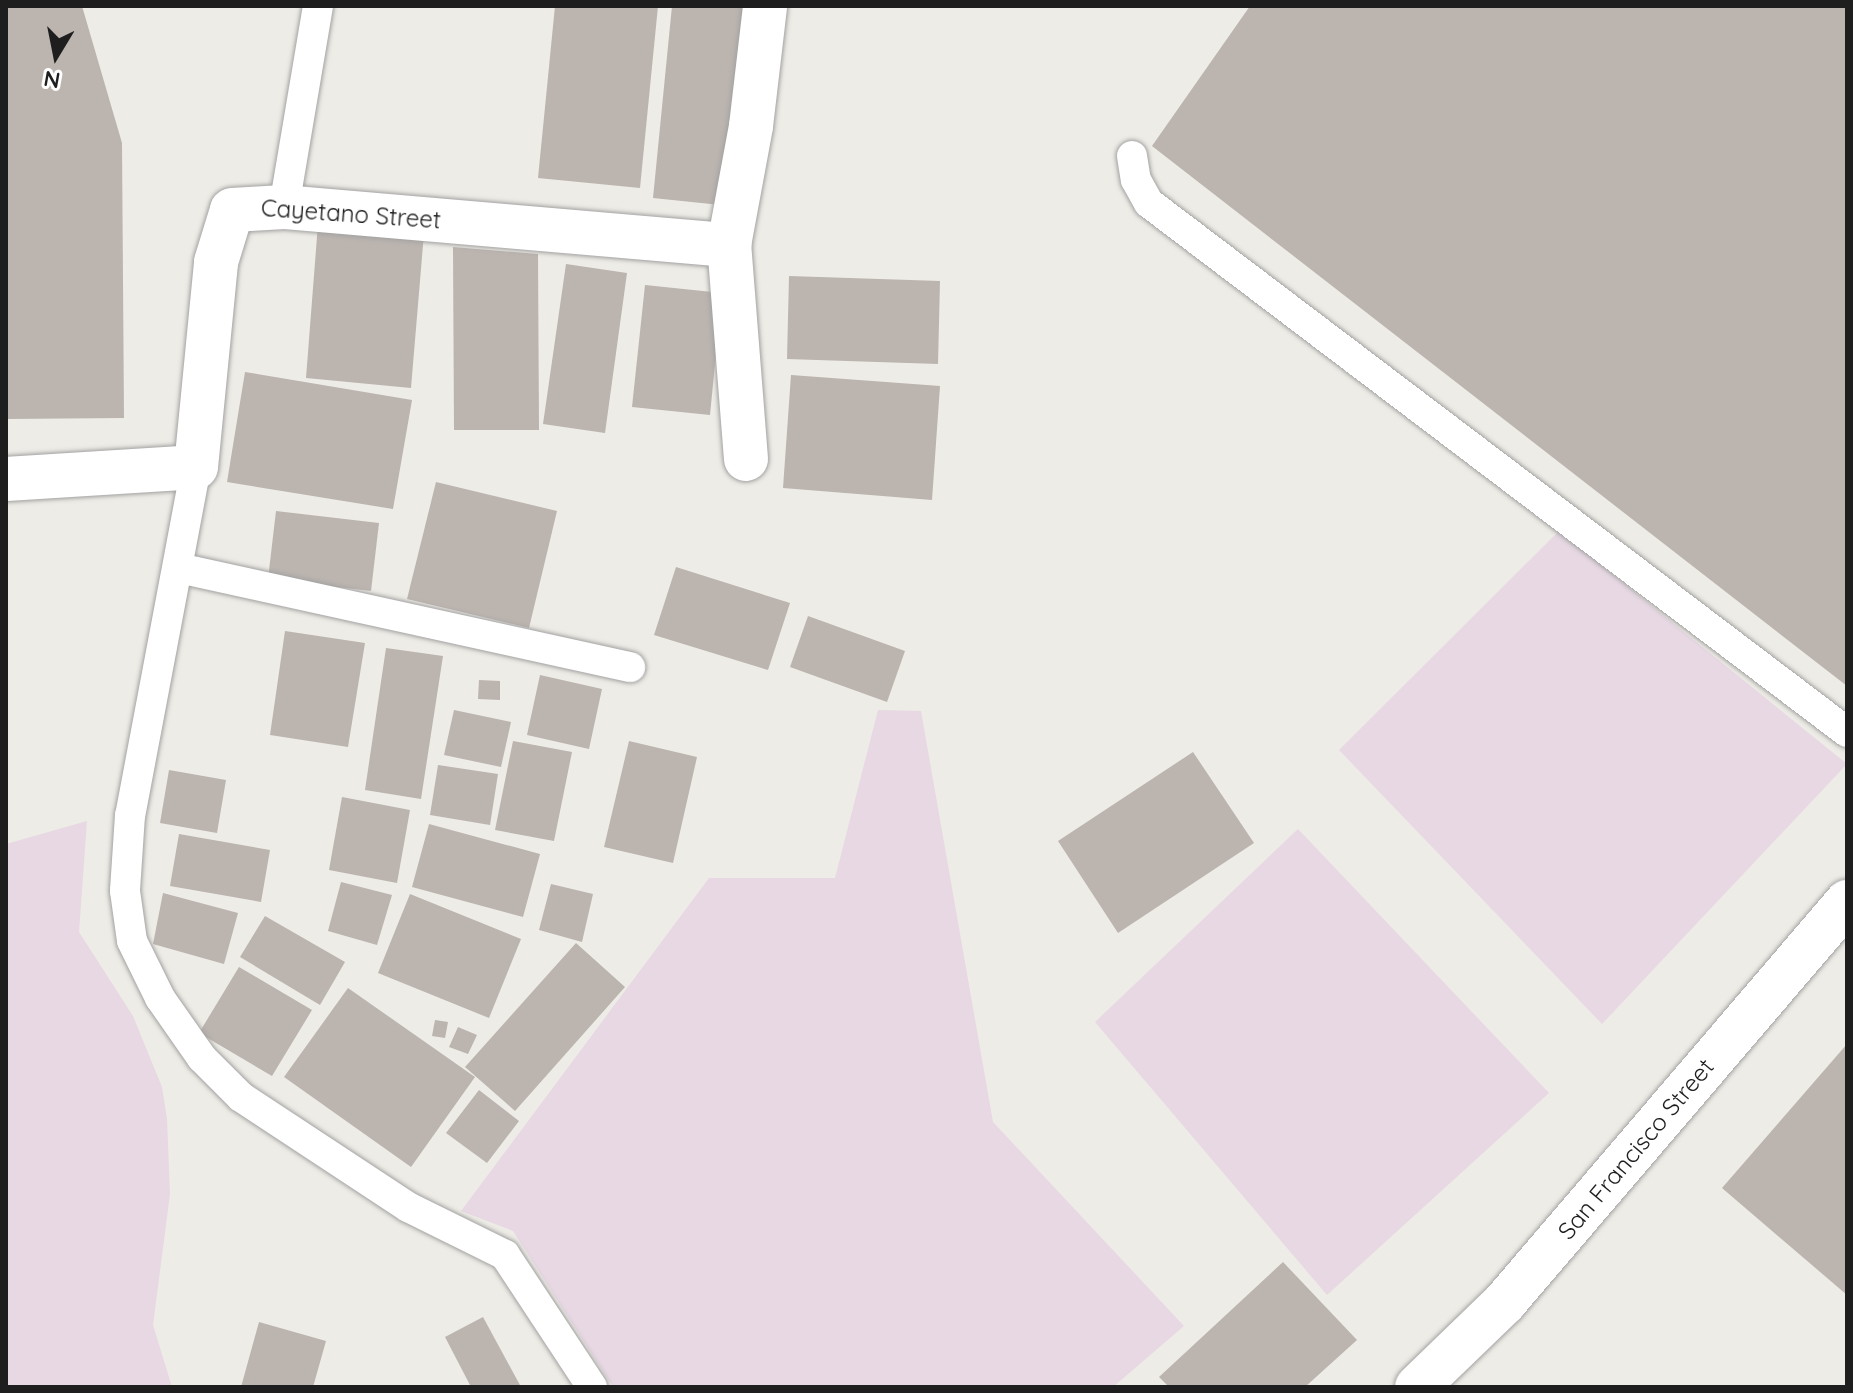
<!DOCTYPE html>
<style>
body{margin:0}
#map{position:relative;width:1853px;height:1393px;overflow:hidden;background:#eeece6;font-family:Quicksand,sans-serif}
div>[style]{position:absolute}
.industrial>*{inset:0;background:#e7d8e3}
.building>*{inset:0;background:#bbb4af}
.roads{filter:drop-shadow(0 0 2px #a2a2a2) drop-shadow(0 0 2px #a2a2a2)}
.lane>*{height:30px;margin:-15px;padding:0 15px;transform-origin:15px;border-radius:15px;background:#fff}
.street>*{height:44px;margin:-22px;padding:0 22px;transform-origin:22px;border-radius:22px;background:#fff}
span{translate:-50% -50%;white-space:nowrap;text-align:center;line-height:1.15;-webkit-text-stroke:7px #fff;paint-order:stroke}
.street-label{font-size:24px;color:#1e1e1e}
.frame{position:absolute;inset:0;border:8px solid #1e1e1e;pointer-events:none}
.north{position:absolute;left:16px;top:16px;width:80px;height:80px;-webkit-text-stroke:6px #fff;paint-order:stroke;rotate:190deg;font-size:22px;font-weight:700;line-height:32px;text-align:center;color:#1e1e1e}
.north::after{content:'';display:block;margin:auto;width:28px;height:36px;background:#1e1e1e;clip-path:polygon(50% 0,100% 100%,50% 72%,0 100%)}
</style>
<div id="map">
<div class="industrial">
<i style="clip-path:polygon(1559px 531px,1847px 764px,1602px 1024px,1339px 750px)"></i>
<i style="clip-path:polygon(878px 710px,921px 711px,993px 1122px,1184px 1326px,1113px 1387px,613px 1387px,513px 1231px,461px 1211px,709px 878px,835px 878px)"></i>
<i style="clip-path:polygon(87px 821px,79px 932px,133px 1016px,162px 1087px,167px 1119px,170px 1194px,153px 1325px,172px 1387px,6px 1387px,6px 844px)"></i>
<i style="clip-path:polygon(1298px 829px,1549px 1093px,1327px 1295px,1095px 1022px)"></i>
</div>
<div class="building">
<i style="clip-path:polygon(6px 6px,82px 6px,122px 143px,124px 418px,6px 419px)"></i>
<i style="clip-path:polygon(555px 6px,658px 6px,640px 188px,538px 178px)"></i>
<i style="clip-path:polygon(672px 6px,749px 6px,730px 206px,653px 198px)"></i>
<i style="clip-path:polygon(1250px 6px,1847px 6px,1847px 686px,1152px 146px)"></i>
<i style="clip-path:polygon(318px 224px,424px 233px,411px 388px,306px 378px)"></i>
<i style="clip-path:polygon(453px 247px,538px 254px,539px 430px,454px 430px)"></i>
<i style="clip-path:polygon(566px 264px,627px 273px,605px 433px,543px 424px)"></i>
<i style="clip-path:polygon(789px 276px,940px 281px,938px 364px,787px 359px)"></i>
<i style="clip-path:polygon(645px 285px,722px 293px,710px 415px,632px 407px)"></i>
<i style="clip-path:polygon(245px 372px,412px 400px,393px 509px,227px 482px)"></i>
<i style="clip-path:polygon(791px 375px,940px 386px,932px 500px,783px 488px)"></i>
<i style="clip-path:polygon(436px 482px,557px 511px,529px 628px,407px 599px)"></i>
<i style="clip-path:polygon(276px 511px,379px 523px,371px 591px,268px 579px)"></i>
<i style="clip-path:polygon(676px 567px,790px 603px,768px 670px,654px 635px)"></i>
<i style="clip-path:polygon(808px 616px,905px 651px,887px 702px,790px 667px)"></i>
<i style="clip-path:polygon(285px 631px,365px 643px,348px 747px,270px 735px)"></i>
<i style="clip-path:polygon(386px 648px,443px 656px,421px 799px,365px 790px)"></i>
<i style="clip-path:polygon(540px 675px,602px 689px,589px 749px,527px 735px)"></i>
<i style="clip-path:polygon(479px 680px,500px 681px,500px 700px,478px 699px)"></i>
<i style="clip-path:polygon(454px 710px,511px 722px,501px 767px,444px 755px)"></i>
<i style="clip-path:polygon(513px 741px,572px 752px,554px 841px,495px 830px)"></i>
<i style="clip-path:polygon(629px 741px,697px 757px,673px 863px,604px 847px)"></i>
<i style="clip-path:polygon(1193px 752px,1254px 843px,1118px 933px,1058px 841px)"></i>
<i style="clip-path:polygon(438px 765px,498px 774px,490px 825px,430px 815px)"></i>
<i style="clip-path:polygon(169px 770px,226px 780px,217px 833px,160px 823px)"></i>
<i style="clip-path:polygon(342px 797px,410px 810px,397px 883px,329px 870px)"></i>
<i style="clip-path:polygon(429px 824px,540px 854px,523px 917px,412px 887px)"></i>
<i style="clip-path:polygon(179px 834px,270px 850px,261px 902px,170px 886px)"></i>
<i style="clip-path:polygon(341px 882px,392px 895px,377px 945px,328px 931px)"></i>
<i style="clip-path:polygon(551px 884px,593px 894px,582px 942px,539px 930px)"></i>
<i style="clip-path:polygon(163px 893px,238px 913px,224px 964px,153px 944px)"></i>
<i style="clip-path:polygon(410px 894px,521px 939px,489px 1018px,378px 973px)"></i>
<i style="clip-path:polygon(265px 916px,345px 962px,320px 1005px,240px 957px)"></i>
<i style="clip-path:polygon(576px 943px,625px 987px,515px 1111px,465px 1067px)"></i>
<i style="clip-path:polygon(239px 967px,312px 1010px,272px 1076px,199px 1033px)"></i>
<i style="clip-path:polygon(348px 988px,475px 1077px,411px 1167px,284px 1077px)"></i>
<i style="clip-path:polygon(435px 1020px,448px 1022px,445px 1038px,432px 1036px)"></i>
<i style="clip-path:polygon(458px 1027px,477px 1035px,468px 1054px,449px 1047px)"></i>
<i style="clip-path:polygon(1847px 1044px,1847px 1295px,1722px 1188px)"></i>
<i style="clip-path:polygon(479px 1090px,519px 1121px,487px 1163px,446px 1133px)"></i>
<i style="clip-path:polygon(1283px 1262px,1357px 1340px,1305px 1387px,1169px 1387px,1159px 1377px)"></i>
<i style="clip-path:polygon(483px 1317px,521px 1387px,471px 1387px,445px 1337px)"></i>
<i style="clip-path:polygon(259px 1322px,326px 1341px,313px 1387px,241px 1387px)"></i>
</div>
<div class="roads">
<div class="lane">
<i style="left:1132px;top:156px;width:24px;rotate:81deg"></i>
<i style="left:1136px;top:180px;width:26px;rotate:61deg"></i>
<i style="left:1149px;top:203px;width:876px;rotate:37.16deg"></i>
<i style="left:284px;top:207px;width:204px;rotate:-80.4deg"></i>
<i style="left:196px;top:467px;width:354px;rotate:100.7deg"></i>
<i style="left:130px;top:815px;width:76px;rotate:93.8deg"></i>
<i style="left:125px;top:891px;width:50px;rotate:82deg"></i>
<i style="left:132px;top:941px;width:64px;rotate:63.8deg"></i>
<i style="left:160px;top:998px;width:73px;rotate:55deg"></i>
<i style="left:202px;top:1058px;width:55px;rotate:45deg"></i>
<i style="left:241px;top:1097px;width:200px;rotate:33.4deg"></i>
<i style="left:408px;top:1207px;width:108px;rotate:26.3deg"></i>
<i style="left:505px;top:1255px;width:158px;rotate:56.6deg"></i>
<i style="left:179px;top:568px;width:462px;rotate:12.4deg"></i>
</div>
<div class="street">
<i style="left:746px;top:459px;width:215px;rotate:-94.5deg"></i>
<i style="left:729px;top:245px;width:121px;rotate:-79.5deg"></i>
<i style="left:751px;top:126px;width:121px;rotate:-83.3deg"></i>
<i style="left:6px;top:479px;width:190px;rotate:-3.6deg"></i>
<i style="left:196px;top:467px;width:206px;rotate:-84.4deg"></i>
<i style="left:216px;top:262px;width:54px;rotate:-72.9deg"></i>
<i style="left:232px;top:210px;width:52px;rotate:-3.3deg"></i>
<i style="left:284px;top:207px;width:447px;rotate:4.9deg"></i>
<i style="left:1417px;top:1387px;width:121px;rotate:-44deg"></i>
<i style="left:1504px;top:1303px;width:528px;rotate:-49.46deg"></i>
</div>
</div>
<div class="street-label">
<span style="left:351px;top:214px;rotate:4deg">Cayetano Street</span>
<span style="left:1636px;top:1149px;rotate:-50deg">San Francisco Street</span>
</div>
<div class="frame"></div>
<div class="north">N</div>
</div>
